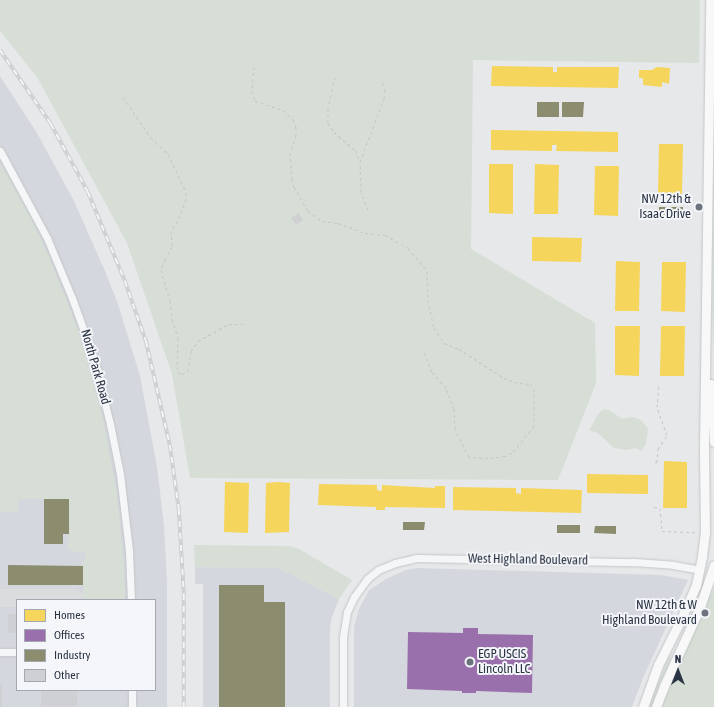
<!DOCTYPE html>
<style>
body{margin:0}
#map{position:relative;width:714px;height:707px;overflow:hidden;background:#e6e8ea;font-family:"Asap Condensed",sans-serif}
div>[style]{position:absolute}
.built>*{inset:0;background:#d4d7dd}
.green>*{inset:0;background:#d6ded6}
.homes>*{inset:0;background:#f6d55c}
.offices>*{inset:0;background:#9970ab}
.industry>*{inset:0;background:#8c8c6e}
.taxiway>*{height:18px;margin:-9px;padding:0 9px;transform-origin:9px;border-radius:9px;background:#dadcde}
.building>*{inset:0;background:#ced0d3}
.path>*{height:1px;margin-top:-0.5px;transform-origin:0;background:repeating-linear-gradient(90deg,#c5c6ca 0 3px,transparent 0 6px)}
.roads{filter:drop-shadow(0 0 1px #c4c6c8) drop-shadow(0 0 1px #c4c6c8)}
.street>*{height:7px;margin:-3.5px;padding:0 3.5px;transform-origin:3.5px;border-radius:3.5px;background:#f5f6f7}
.secondary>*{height:9px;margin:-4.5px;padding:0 4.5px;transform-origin:4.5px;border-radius:4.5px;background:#f8f8f8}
.rail>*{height:3.5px;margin-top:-1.75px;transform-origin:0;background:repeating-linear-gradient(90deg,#f4f6f9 0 6px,#cecfd2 0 12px);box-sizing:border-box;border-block:1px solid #cecfd2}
.dots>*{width:11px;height:11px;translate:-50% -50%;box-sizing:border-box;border:2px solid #f4f6f9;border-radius:50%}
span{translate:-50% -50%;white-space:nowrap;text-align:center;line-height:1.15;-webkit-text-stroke:4px #f4f6f9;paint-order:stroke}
.poi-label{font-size:13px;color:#2b3445}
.right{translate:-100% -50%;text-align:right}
.left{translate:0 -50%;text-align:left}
.street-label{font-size:13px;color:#2b3445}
.legend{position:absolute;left:16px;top:599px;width:140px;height:92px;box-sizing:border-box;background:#f4f6f9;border:1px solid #a4a8b1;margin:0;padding:5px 7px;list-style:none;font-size:12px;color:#2b3445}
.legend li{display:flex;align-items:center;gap:8px;height:20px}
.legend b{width:20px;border:1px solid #a4a8b1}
.north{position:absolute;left:658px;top:651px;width:40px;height:40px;-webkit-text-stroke:3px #f4f6f9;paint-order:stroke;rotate:0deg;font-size:11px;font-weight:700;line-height:16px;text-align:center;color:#2b3445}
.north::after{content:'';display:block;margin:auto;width:14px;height:18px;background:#2b3445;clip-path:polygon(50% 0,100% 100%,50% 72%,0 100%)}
</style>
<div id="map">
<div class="built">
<i style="clip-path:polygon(evenodd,0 76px,37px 133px,74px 201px,105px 271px,118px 304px,140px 376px,157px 467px,164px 525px,167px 583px,167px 707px,0 707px,0 76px,17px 600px,155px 600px,155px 690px,17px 690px,17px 600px)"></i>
<i style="clip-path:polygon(195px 567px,279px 568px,339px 599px,331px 620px,330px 631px,330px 707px,203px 707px,203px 584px,195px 584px)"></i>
<i style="clip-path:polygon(417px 568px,661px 575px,688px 580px,643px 678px,632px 707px,354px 707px,354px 627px,359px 609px,369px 590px,386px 579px,406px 570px)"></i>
</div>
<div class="green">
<i style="clip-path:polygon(0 0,700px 0,699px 63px,473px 60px,471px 249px,595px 323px,596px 383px,558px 480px,190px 478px,172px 374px,127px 243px,37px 77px,0 31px)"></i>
<i style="clip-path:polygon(714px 106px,714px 357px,712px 301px)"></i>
<i style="clip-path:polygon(0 162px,32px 220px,50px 259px,77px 327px,87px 360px,103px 419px,117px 494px,124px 564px,125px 600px,83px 600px,83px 566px,81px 563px,85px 560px,85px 553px,72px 551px,68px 548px,69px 499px,19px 499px,18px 512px,0 512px)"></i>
<i style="clip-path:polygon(604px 409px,611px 411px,622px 419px,632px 417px,641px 420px,648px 429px,646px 444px,641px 451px,635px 448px,627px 450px,614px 448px,598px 433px,589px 430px,599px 413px)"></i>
<i style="clip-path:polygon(194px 545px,290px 546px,299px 549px,352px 580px,339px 599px,279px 568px,195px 567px)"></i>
<i style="clip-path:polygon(714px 588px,714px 707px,661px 707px,669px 683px)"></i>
<i style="clip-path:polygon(669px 656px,671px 657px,668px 666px,652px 707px,648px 707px)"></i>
</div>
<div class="homes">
<i style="clip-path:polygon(492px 66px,553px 67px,553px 72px,557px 72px,557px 67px,619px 67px,618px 88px,491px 86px)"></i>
<i style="clip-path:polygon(657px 67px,670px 68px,669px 84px,662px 82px,662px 87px,643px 85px,643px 78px,639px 78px,639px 70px,652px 70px)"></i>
<i style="clip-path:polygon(491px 130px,618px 132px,618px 152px,556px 151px,557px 145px,552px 145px,552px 151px,491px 150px)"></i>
<i style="clip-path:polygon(659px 144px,683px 144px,682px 194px,658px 193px)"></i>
<i style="clip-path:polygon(489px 164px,513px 164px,513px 214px,489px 213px)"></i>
<i style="clip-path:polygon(535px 164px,559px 165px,558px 214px,534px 214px)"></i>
<i style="clip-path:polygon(595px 166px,619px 166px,618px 216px,594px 215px)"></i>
<i style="clip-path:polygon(532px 237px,582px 238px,581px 262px,532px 261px)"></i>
<i style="clip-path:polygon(616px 261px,640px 262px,639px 311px,615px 311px)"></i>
<i style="clip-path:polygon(662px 262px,686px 262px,685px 312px,661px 311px)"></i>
<i style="clip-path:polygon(615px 326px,640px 326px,639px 376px,615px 375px)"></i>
<i style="clip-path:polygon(661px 326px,685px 326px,684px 376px,660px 376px)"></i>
<i style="clip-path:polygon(664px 461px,687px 462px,687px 508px,663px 508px)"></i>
<i style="clip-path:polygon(587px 474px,648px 475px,648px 494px,587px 493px)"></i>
<i style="clip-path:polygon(225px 482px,249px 483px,248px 533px,224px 532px)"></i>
<i style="clip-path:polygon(278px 482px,290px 483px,289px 532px,265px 533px,266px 483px)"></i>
<i style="clip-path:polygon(319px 484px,377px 485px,377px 490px,382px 491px,382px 485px,435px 488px,435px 486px,445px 486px,445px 508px,385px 507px,385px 510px,376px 510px,376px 507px,318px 505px)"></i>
<i style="clip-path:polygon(453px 487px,516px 488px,516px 493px,521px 494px,521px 488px,582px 490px,581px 513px,453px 510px)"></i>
</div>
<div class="offices">
<i style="clip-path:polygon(463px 628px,478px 628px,478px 634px,533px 635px,532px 693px,476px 691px,476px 693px,462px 693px,462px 691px,407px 689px,408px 632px,463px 633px)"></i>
</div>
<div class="industry">
<i style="clip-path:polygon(537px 102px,559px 102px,559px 117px,537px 117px)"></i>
<i style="clip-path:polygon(562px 102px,584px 102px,583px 117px,562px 117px)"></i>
<i style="clip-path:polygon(659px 207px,683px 207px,683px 216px,659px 216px)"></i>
<i style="clip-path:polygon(44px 499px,69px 499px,69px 534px,63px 534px,63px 544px,44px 544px)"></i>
<i style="clip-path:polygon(403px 522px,425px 522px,424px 530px,403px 530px)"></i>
<i style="clip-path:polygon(557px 525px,580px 525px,580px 533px,557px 533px)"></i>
<i style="clip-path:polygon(595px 526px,616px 526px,616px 534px,594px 533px)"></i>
<i style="clip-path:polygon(8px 565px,83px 566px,83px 585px,8px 585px)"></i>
<i style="clip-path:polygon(219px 585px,264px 585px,264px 602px,285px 602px,285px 707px,219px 707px)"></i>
</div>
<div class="taxiway">
<i style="left:0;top:598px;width:74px"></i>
</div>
<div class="building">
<i style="clip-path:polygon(299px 213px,303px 220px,296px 225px,291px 218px)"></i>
<i style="clip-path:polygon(8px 614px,17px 614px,17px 633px,8px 633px)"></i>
<i style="clip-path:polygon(0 684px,2px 684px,2px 707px,0 707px)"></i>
<i style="clip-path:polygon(41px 690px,77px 690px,77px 706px,41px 706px)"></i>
</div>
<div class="path">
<i style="left:254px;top:67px;width:24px;rotate:95deg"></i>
<i style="left:252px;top:91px;width:10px;rotate:73deg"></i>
<i style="left:255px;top:101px;width:29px;rotate:18deg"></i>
<i style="left:283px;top:110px;width:13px;rotate:42deg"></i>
<i style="left:293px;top:119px;width:9px;rotate:69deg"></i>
<i style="left:296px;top:127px;width:8px;rotate:90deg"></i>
<i style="left:296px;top:135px;width:19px;rotate:108deg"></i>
<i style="left:290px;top:153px;width:26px;rotate:86deg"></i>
<i style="left:292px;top:179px;width:8px;rotate:76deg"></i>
<i style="left:294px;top:187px;width:28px;rotate:60deg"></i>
<i style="left:308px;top:211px;width:17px;rotate:36deg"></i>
<i style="left:322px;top:221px;width:16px;rotate:7deg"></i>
<i style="left:338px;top:223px;width:29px;rotate:20deg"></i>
<i style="left:365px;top:233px;width:20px;rotate:6deg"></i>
<i style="left:385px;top:235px;width:26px;rotate:29deg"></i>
<i style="left:408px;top:248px;width:30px;rotate:50deg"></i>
<i style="left:427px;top:271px;width:29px;rotate:88deg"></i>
<i style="left:428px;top:300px;width:29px;rotate:78deg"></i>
<i style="left:434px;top:328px;width:18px;rotate:56deg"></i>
<i style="left:444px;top:343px;width:16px;rotate:22deg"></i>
<i style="left:459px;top:349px;width:54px;rotate:32.8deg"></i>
<i style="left:504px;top:378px;width:11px;rotate:22deg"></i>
<i style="left:514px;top:382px;width:16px;rotate:7deg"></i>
<i style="left:530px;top:384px;width:6px;rotate:45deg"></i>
<i style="left:534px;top:388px;width:38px;rotate:90deg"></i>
<i style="left:534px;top:426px;width:35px;rotate:129deg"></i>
<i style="left:512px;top:453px;width:8px;rotate:157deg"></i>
<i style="left:505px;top:456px;width:17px;rotate:173deg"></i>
<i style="left:488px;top:458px;width:19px;rotate:-177deg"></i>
<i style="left:469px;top:457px;width:31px;rotate:-117deg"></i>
<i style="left:455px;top:429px;width:20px;rotate:-93deg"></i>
<i style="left:454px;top:409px;width:22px;rotate:-111deg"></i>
<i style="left:446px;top:388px;width:21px;rotate:-131deg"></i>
<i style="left:432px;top:372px;width:24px;rotate:-112deg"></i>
<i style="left:335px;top:77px;width:32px;rotate:103deg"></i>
<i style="left:328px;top:108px;width:15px;rotate:90deg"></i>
<i style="left:328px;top:123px;width:11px;rotate:56deg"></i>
<i style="left:334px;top:132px;width:28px;rotate:41deg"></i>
<i style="left:355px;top:150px;width:12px;rotate:66deg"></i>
<i style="left:123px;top:97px;width:50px;rotate:55.7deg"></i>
<i style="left:151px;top:138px;width:23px;rotate:43deg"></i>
<i style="left:168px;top:154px;width:42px;rotate:64.7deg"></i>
<i style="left:186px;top:192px;width:7px;rotate:90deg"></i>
<i style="left:186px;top:199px;width:23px;rotate:110deg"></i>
<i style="left:178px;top:221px;width:12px;rotate:125deg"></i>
<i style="left:171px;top:231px;width:16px;rotate:86deg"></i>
<i style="left:172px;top:247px;width:14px;rotate:120deg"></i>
<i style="left:165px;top:259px;width:12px;rotate:110deg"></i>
<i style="left:161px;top:270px;width:32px;rotate:74deg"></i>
<i style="left:170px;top:301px;width:18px;rotate:84deg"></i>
<i style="left:172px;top:319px;width:20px;rotate:72deg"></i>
<i style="left:178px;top:338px;width:29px;rotate:92deg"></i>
<i style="left:177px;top:367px;width:5px;rotate:79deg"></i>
<i style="left:178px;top:372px;width:4px;rotate:27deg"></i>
<i style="left:182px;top:374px;width:7px;rotate:-27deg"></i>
<i style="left:188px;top:371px;width:20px;rotate:-81deg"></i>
<i style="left:191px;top:351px;width:12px;rotate:-55deg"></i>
<i style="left:198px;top:341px;width:35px;rotate:-29deg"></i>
<i style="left:229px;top:324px;width:14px"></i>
<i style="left:368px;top:210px;width:19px;rotate:-111deg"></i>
<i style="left:361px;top:192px;width:30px;rotate:-92deg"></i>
<i style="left:360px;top:162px;width:68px;rotate:-69.4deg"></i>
<i style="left:384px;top:98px;width:7px;rotate:-82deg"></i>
<i style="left:385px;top:91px;width:10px;rotate:-107deg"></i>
<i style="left:655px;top:462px;width:2px"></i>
<i style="left:657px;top:462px;width:13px;rotate:-86deg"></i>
<i style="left:658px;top:449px;width:17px;rotate:-57deg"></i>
<i style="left:667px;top:435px;width:30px;rotate:-110deg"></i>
<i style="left:657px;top:407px;width:21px;rotate:-85deg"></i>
<i style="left:654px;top:507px;width:6px;rotate:9deg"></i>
<i style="left:660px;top:508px;width:23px;rotate:85deg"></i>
<i style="left:662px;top:531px;width:34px;rotate:2deg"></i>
</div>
<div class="roads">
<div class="street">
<i style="left:0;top:151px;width:99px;rotate:61.6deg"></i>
<i style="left:47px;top:238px;width:65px;rotate:67.4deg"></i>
<i style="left:72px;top:298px;width:65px;rotate:70.2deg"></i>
<i style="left:94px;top:359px;width:67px;rotate:76.2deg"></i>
<i style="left:110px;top:424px;width:51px;rotate:78.7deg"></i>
<i style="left:120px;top:474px;width:78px;rotate:83.3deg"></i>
<i style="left:129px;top:551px;width:49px;rotate:87.7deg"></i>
<i style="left:0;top:652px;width:17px"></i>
<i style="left:132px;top:690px;width:17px;rotate:90deg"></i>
<i style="left:343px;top:707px;width:70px;rotate:-90deg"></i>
<i style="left:343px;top:637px;width:25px;rotate:-81deg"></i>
<i style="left:347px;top:612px;width:17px;rotate:-65deg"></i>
<i style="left:354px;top:597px;width:22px;rotate:-54deg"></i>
<i style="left:367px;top:579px;width:14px;rotate:-39deg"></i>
<i style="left:378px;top:570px;width:18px;rotate:-22deg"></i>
<i style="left:395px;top:563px;width:23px;rotate:-13deg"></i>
<i style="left:417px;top:558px;width:217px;rotate:1.1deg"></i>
<i style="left:634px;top:562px;width:39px;rotate:4deg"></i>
<i style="left:673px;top:565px;width:27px;rotate:10deg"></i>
</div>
<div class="secondary">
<i style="left:711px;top:384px;width:58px;rotate:87deg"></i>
<i style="left:643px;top:707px;width:45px;rotate:-70.3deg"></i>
<i style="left:658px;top:665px;width:51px;rotate:-63.4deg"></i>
<i style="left:681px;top:619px;width:37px;rotate:-66deg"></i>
<i style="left:696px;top:585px;width:30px;rotate:-78deg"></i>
<i style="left:702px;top:556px;width:23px;rotate:-83deg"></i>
<i style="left:705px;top:533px;width:84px;rotate:-90.7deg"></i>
<i style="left:704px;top:449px;width:449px;rotate:-89.2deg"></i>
<i style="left:656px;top:707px;width:22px;rotate:-69deg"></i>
<i style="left:664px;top:686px;width:87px;rotate:-65.5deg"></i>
<i style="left:700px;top:607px;width:44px;rotate:-71.6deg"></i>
</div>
</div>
<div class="rail">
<i style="left:0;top:50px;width:90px;rotate:55.4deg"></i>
<i style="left:51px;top:124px;width:77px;rotate:61.4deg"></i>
<i style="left:88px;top:192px;width:96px;rotate:67.4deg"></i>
<i style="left:125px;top:281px;width:64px;rotate:70.7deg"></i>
<i style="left:146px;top:341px;width:107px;rotate:77deg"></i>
<i style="left:170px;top:445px;width:65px;rotate:82deg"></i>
<i style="left:179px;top:509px;width:85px;rotate:86.6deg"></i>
<i style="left:184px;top:594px;width:113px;rotate:90deg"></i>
</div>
<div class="dots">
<i style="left:699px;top:207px;background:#6c737f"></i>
<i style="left:705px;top:613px;background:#6c737f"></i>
<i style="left:470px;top:662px;background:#6c737f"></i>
</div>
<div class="poi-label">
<span class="right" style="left:691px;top:207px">NW 12th &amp;<br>Isaac Drive</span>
<span class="right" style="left:697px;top:613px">NW 12th &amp; W<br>Highland Boulevard</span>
<span class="left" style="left:478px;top:662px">EGP USCIS<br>Lincoln LLC</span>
</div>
<div class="street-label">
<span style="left:95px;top:367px;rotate:74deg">North Park Road</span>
<span style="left:528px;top:560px;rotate:1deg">West Highland Boulevard</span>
</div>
<ul class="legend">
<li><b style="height:11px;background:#f6d55c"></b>Homes</li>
<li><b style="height:11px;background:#9970ab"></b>Offices</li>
<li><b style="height:11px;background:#8c8c6e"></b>Industry</li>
<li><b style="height:11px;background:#ced0d3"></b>Other</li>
</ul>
<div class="north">N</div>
</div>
